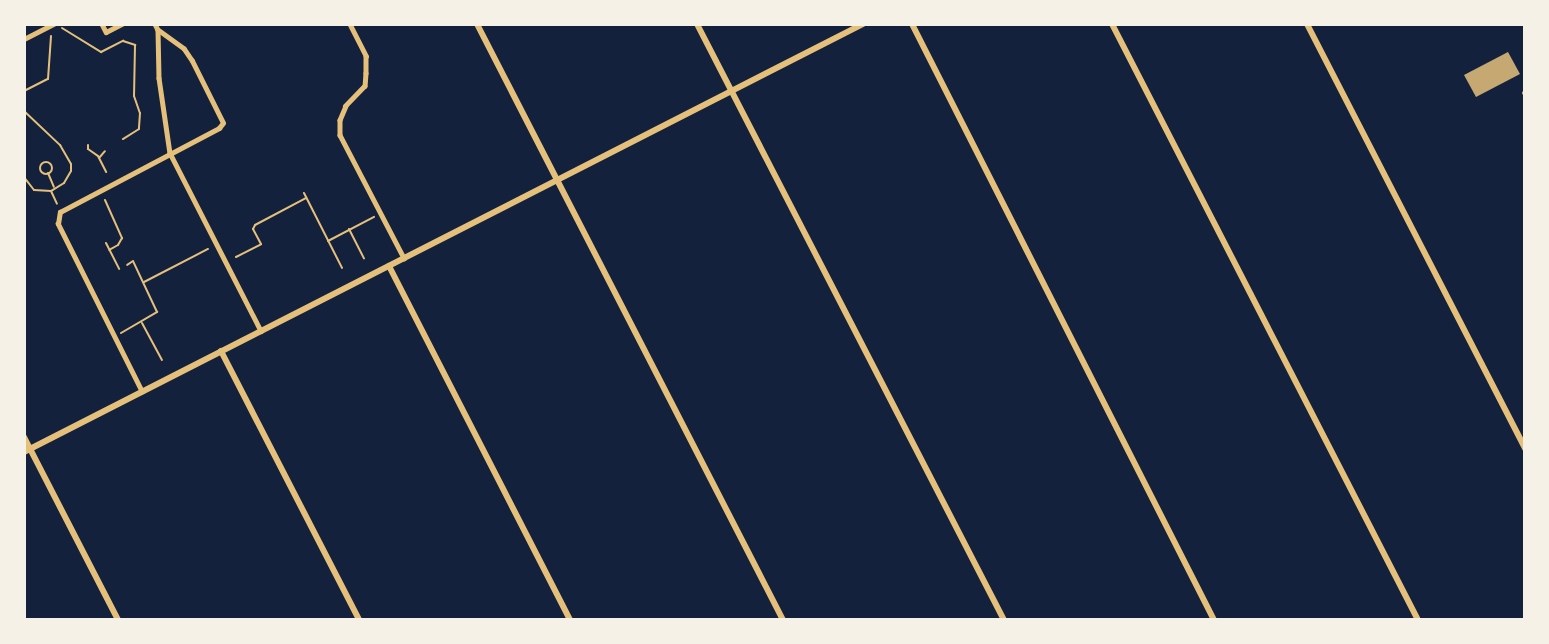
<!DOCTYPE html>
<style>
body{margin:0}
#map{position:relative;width:1549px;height:644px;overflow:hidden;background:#14213d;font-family:Manrope,sans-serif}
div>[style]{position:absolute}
.building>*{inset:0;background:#c6a872}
.path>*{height:2px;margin:-1px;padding:0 1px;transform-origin:1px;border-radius:1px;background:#e5c07b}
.path>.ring{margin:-1px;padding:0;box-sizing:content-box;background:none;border:2px solid #e5c07b;border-radius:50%}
.service>*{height:4.5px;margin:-2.25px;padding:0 2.25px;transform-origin:2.25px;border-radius:2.25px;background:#e5c07b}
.minor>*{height:6px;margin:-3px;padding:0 3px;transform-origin:3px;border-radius:3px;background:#e5c07b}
span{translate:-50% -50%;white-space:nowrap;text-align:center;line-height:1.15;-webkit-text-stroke:6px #f6f1e7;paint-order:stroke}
.frame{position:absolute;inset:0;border:26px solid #f6f1e7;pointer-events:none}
</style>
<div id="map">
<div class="building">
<i style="clip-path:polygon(1508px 52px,1520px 74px,1476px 97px,1464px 75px)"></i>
</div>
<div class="path">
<i style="left:62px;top:28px;width:46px;rotate:31.6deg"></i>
<i style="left:101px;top:52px;width:25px;rotate:-27deg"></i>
<i style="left:123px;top:41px;width:13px;rotate:18deg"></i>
<i style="left:135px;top:45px;width:51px;rotate:91.1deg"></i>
<i style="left:134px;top:96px;width:18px;rotate:71deg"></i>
<i style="left:140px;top:113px;width:16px;rotate:94deg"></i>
<i style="left:139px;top:129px;width:19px;rotate:148deg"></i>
<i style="left:24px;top:91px;width:27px;rotate:-27deg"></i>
<i style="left:48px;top:79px;width:43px;rotate:-86deg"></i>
<i style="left:24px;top:111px;width:50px;rotate:43.4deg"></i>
<i style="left:60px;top:145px;width:22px;rotate:60deg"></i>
<i style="left:71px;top:164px;width:7px;rotate:90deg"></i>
<i style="left:71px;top:171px;width:14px;rotate:120deg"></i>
<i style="left:64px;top:183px;width:15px;rotate:148deg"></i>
<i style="left:51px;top:191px;width:17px;rotate:-177deg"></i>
<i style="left:34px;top:190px;width:16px;rotate:-128deg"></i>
<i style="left:88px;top:145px;width:4px;rotate:90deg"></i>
<i style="left:88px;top:149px;width:12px;rotate:35deg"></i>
<i style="left:98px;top:156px;width:18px;rotate:63deg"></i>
<i style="left:99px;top:158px;width:9px;rotate:-49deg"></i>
<i class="ring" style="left:40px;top:162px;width:10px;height:10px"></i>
<i style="left:48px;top:173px;width:15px;rotate:67deg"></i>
<i style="left:51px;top:191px;width:14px;rotate:65deg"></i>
<i style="left:304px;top:193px;width:84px;rotate:63.1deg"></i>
<i style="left:105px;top:200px;width:42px;rotate:65.9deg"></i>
<i style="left:122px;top:238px;width:8px;rotate:120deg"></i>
<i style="left:118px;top:245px;width:10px;rotate:151deg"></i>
<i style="left:349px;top:229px;width:33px;rotate:63deg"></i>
<i style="left:328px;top:241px;width:52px;rotate:-27.6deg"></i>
<i style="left:106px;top:243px;width:29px;rotate:63deg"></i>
<i style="left:236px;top:257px;width:28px;rotate:-27deg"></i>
<i style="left:261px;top:244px;width:17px;rotate:-118deg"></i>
<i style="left:253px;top:229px;width:4px;rotate:-63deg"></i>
<i style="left:255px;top:225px;width:58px;rotate:-27.9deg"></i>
<i style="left:144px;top:282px;width:72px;rotate:-27.3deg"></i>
<i style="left:142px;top:323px;width:42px;rotate:61.6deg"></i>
<i style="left:121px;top:333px;width:42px;rotate:-30.3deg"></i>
<i style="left:157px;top:312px;width:56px;rotate:-115.2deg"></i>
<i style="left:133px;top:261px;width:7px;rotate:146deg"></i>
</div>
<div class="service">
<i style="left:102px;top:24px;width:9px;rotate:63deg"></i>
<i style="left:106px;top:32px;width:18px;rotate:-27deg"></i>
<i style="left:155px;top:24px;width:7px;rotate:63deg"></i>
<i style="left:158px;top:30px;width:48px;rotate:88.8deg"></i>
<i style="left:159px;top:78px;width:76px;rotate:81.7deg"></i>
<i style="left:170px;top:153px;width:200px;rotate:62.9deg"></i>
<i style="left:350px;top:24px;width:36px;rotate:63deg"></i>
<i style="left:366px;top:56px;width:17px;rotate:90deg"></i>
<i style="left:366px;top:73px;width:13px;rotate:94deg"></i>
<i style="left:365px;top:86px;width:28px;rotate:134deg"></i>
<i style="left:346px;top:106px;width:15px;rotate:113deg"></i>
<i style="left:340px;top:120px;width:15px;rotate:90deg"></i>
<i style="left:340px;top:135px;width:139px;rotate:62.5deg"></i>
<i style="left:24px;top:39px;width:34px;rotate:-27deg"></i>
<i style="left:1524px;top:93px;width:1px"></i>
<i style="left:142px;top:392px;width:188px;rotate:-116.6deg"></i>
<i style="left:58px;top:224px;width:12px;rotate:-81deg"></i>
<i style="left:60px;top:212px;width:180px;rotate:-27.8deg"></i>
<i style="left:219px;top:128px;width:6px;rotate:-51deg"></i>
<i style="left:223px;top:123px;width:69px;rotate:-116.6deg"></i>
<i style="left:192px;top:61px;width:14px;rotate:-124deg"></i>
<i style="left:184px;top:49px;width:32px;rotate:-144deg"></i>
</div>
<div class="minor">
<i style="left:477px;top:24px;width:670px;rotate:62.82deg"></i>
<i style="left:697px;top:24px;width:670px;rotate:62.75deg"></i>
<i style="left:912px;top:24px;width:668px;rotate:63.13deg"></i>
<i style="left:1112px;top:24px;width:670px;rotate:62.82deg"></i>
<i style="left:1307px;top:24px;width:478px;rotate:62.8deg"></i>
<i style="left:389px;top:266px;width:398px;rotate:62.9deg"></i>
<i style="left:221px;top:351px;width:302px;rotate:62.8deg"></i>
<i style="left:24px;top:437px;width:206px;rotate:62.8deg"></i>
<i style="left:24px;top:452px;width:942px;rotate:-27.03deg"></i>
</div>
<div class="frame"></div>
</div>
